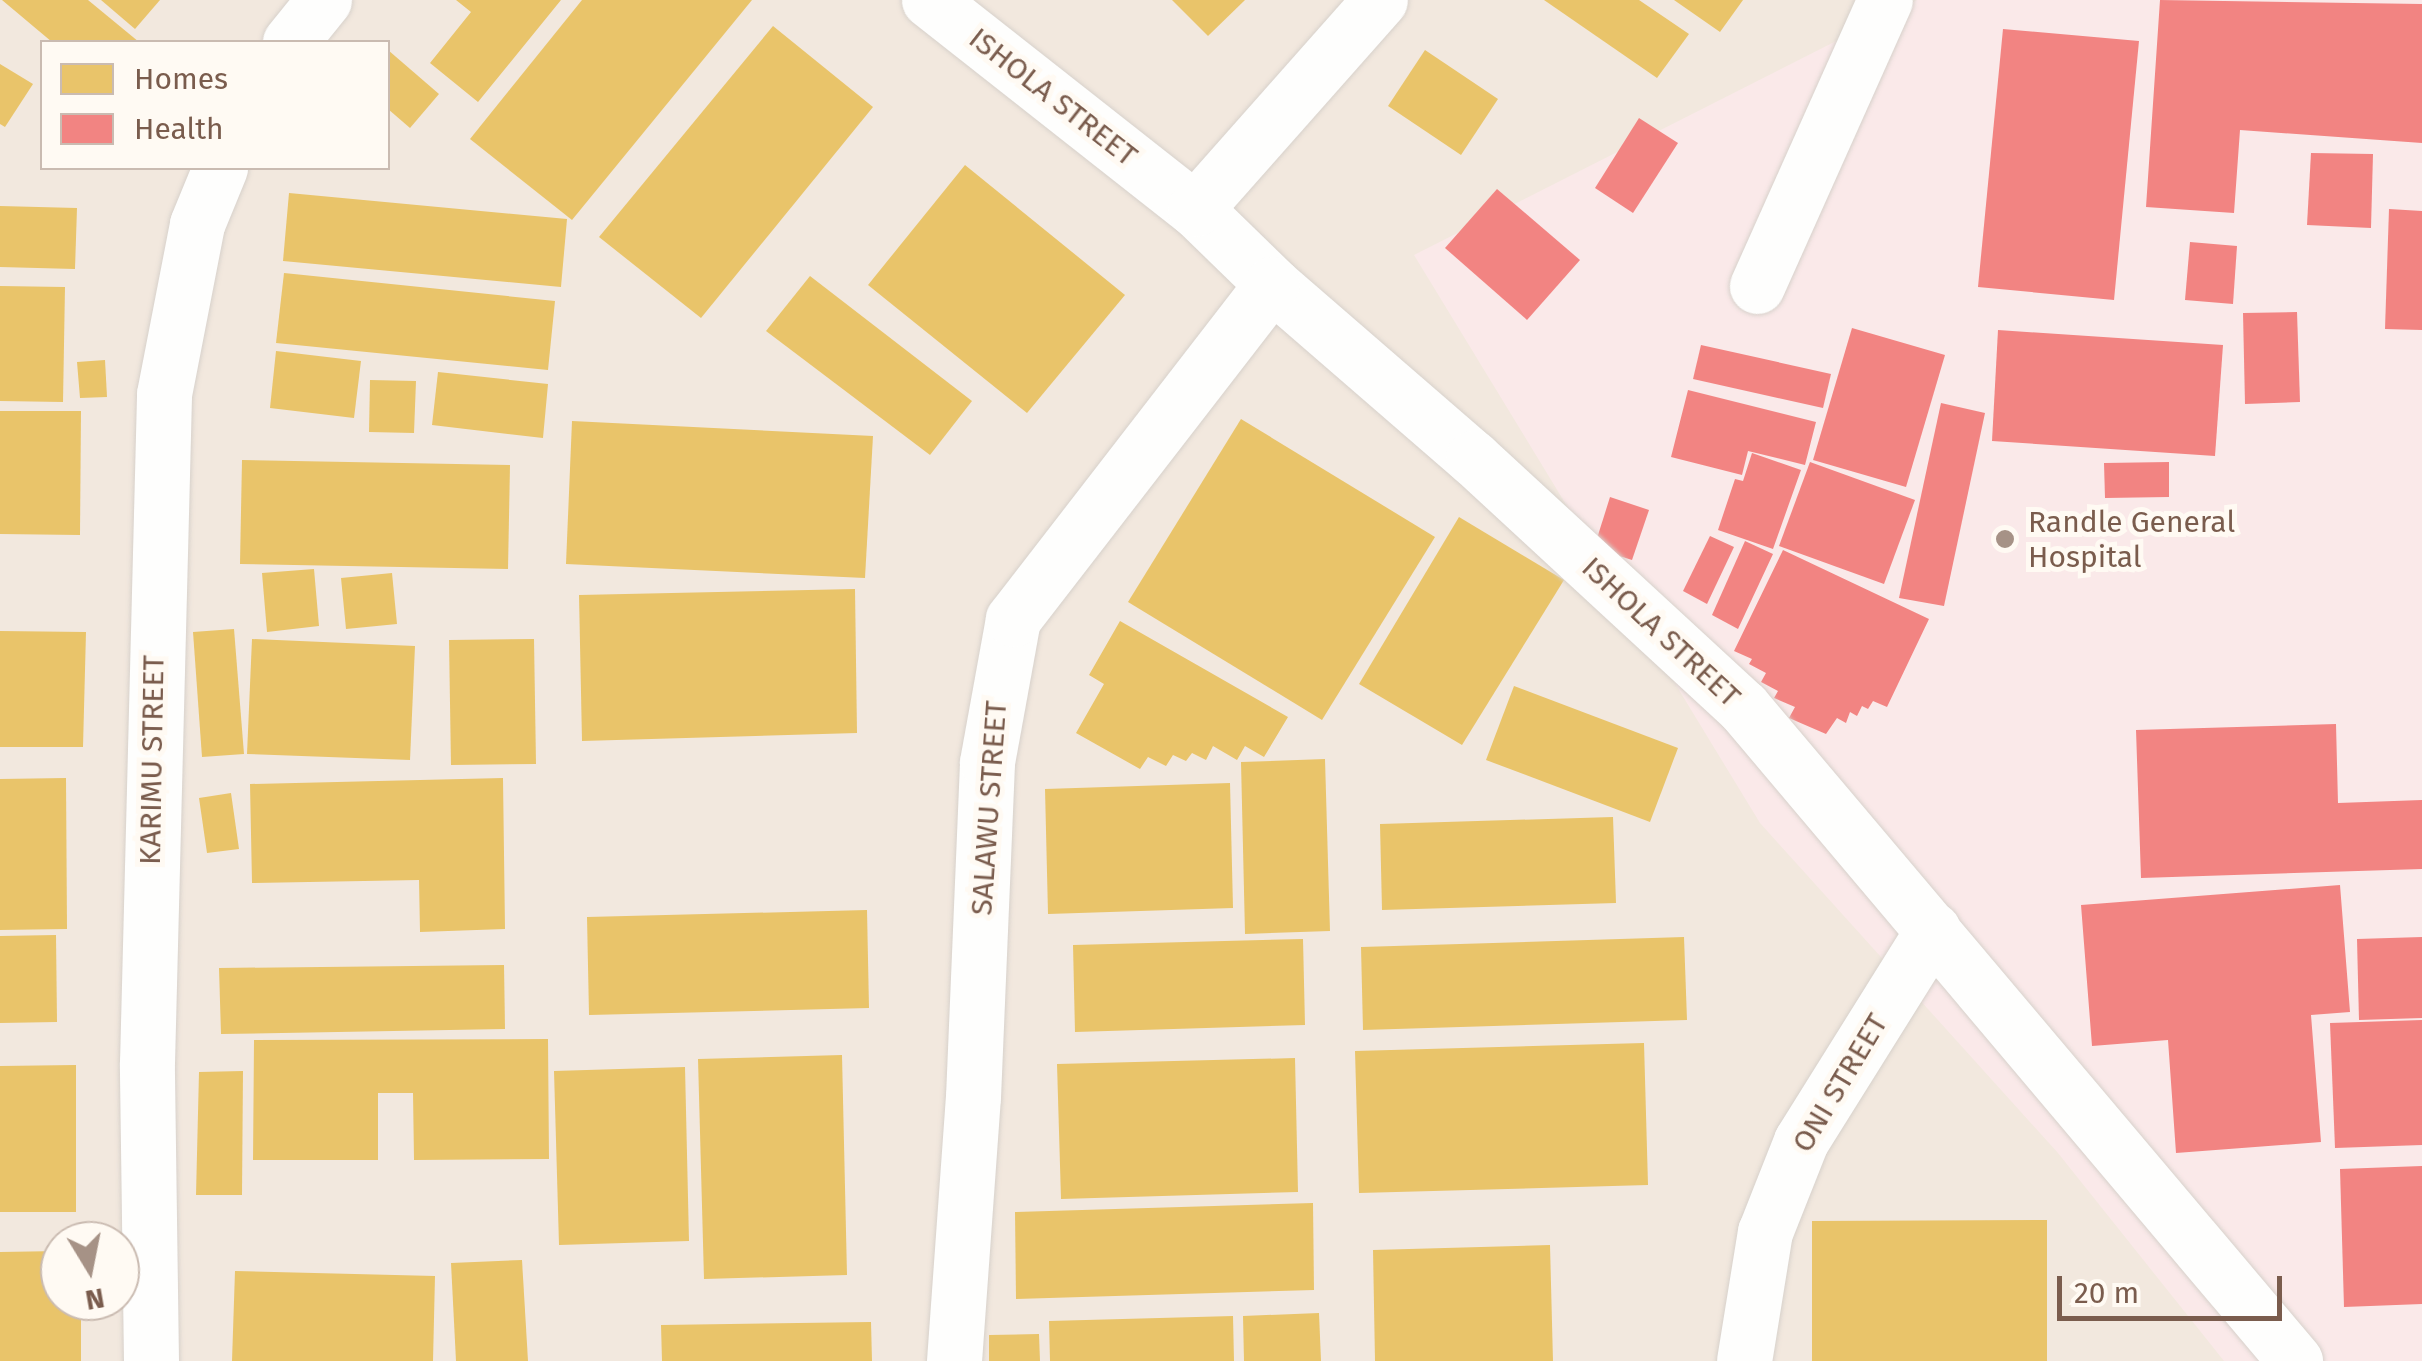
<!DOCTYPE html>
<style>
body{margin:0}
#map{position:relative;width:2422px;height:1361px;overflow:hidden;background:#f9f5f0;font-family:"Fira Sans",sans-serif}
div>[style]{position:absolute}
.residential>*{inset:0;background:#f2e8de}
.medical>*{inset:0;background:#fae9e9}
.homes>*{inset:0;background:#e9c46a}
.health>*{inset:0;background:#f28482}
.roads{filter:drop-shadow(0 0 2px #d7d1cb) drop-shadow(0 0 2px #d7d1cb)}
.minor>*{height:55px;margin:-27.5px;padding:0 27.5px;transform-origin:27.5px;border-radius:27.5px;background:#fefefd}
.dots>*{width:28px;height:28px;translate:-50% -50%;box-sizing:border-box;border:5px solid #fffaf3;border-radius:50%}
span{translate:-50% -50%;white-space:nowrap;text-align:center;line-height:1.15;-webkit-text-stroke:10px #fffaf3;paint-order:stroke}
.street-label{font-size:30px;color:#7a5c4d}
.poi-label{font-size:30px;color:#7a5c4d}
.left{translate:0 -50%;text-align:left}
.legend{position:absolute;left:40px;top:40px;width:350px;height:130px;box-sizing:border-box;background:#fffaf3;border:2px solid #cabbb1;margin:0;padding:12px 18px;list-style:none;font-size:30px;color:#7a5c4d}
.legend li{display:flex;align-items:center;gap:20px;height:50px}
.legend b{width:50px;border:2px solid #cabbb1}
.north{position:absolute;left:40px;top:1221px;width:100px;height:100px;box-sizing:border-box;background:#fffaf3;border:2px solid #cabbb1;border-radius:50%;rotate:170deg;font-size:28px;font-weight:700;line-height:40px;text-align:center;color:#7a5c4d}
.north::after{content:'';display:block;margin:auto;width:35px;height:45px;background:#a69286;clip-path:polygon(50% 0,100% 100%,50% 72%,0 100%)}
.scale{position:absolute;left:2057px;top:1276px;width:225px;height:45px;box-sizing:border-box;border:5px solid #7a5c4d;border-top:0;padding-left:12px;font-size:30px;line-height:35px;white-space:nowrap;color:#7a5c4d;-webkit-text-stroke:8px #fffaf3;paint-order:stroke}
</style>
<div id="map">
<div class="residential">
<i style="clip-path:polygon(evenodd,0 0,2422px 0,2422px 1361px,0 1361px,0 0,42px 42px,388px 42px,388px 168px,42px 168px,42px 42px,0 0,60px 1241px,120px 1241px,120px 1301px,60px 1301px,60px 1241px)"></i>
</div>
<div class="medical">
<i style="clip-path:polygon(1917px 0,2422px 0,2422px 1361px,2224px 1361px,2058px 1153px,1760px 823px,1414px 255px)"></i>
</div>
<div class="homes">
<i style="clip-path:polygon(2px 0,88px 0,139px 42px,52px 42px)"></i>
<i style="clip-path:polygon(101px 0,160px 0,135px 29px)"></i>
<i style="clip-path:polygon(456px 0,561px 0,478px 102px,430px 63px,471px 12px)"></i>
<i style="clip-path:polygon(582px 0,752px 0,572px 220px,470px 139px)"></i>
<i style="clip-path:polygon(1172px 0,1245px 0,1208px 36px)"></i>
<i style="clip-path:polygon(1544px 0,1639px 0,1689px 34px,1657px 78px)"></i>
<i style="clip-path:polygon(1674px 0,1743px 0,1720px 32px)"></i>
<i style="clip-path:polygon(773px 26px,873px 107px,701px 318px,599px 237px)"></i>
<i style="clip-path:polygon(388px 50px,439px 94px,410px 128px,388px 109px)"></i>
<i style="clip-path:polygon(1425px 50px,1498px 99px,1461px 155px,1388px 106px)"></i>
<i style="clip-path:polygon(0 64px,33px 84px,5px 127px,0 124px)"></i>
<i style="clip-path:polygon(965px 165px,1125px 295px,1027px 413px,868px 285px)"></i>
<i style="clip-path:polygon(289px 193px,567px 219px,561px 287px,283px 261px)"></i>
<i style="clip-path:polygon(0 206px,77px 208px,75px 269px,0 267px)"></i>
<i style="clip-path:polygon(284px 273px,555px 301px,548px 370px,276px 343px)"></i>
<i style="clip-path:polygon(810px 276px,972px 401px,930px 455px,766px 331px)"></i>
<i style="clip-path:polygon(0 286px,65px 287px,63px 402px,0 401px)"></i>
<i style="clip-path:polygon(276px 351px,361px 361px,354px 418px,270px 408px)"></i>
<i style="clip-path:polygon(105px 360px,107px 397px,80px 398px,77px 362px)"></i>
<i style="clip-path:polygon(438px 372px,548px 384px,543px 438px,432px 425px)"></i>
<i style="clip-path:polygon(370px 380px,416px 381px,414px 433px,369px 432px)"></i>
<i style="clip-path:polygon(0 411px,81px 411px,80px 535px,0 534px)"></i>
<i style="clip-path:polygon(1241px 419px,1435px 537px,1322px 720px,1128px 602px)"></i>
<i style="clip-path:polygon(572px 421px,873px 436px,865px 578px,566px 564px)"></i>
<i style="clip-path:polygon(242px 460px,510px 465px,508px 569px,240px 564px)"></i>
<i style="clip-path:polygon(1459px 517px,1564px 580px,1462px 745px,1359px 684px)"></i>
<i style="clip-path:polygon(314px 569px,319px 626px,267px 632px,262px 573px)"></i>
<i style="clip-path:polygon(392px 573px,397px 624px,346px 629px,341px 578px)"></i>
<i style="clip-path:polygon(855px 589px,857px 733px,582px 741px,579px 595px)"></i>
<i style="clip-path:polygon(1120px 621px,1288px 717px,1264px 757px,1245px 746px,1237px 760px,1213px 746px,1206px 760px,1192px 753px,1186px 761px,1173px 755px,1166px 766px,1148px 757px,1140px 769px,1076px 733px,1104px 684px,1089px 675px)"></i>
<i style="clip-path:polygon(234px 629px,244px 754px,202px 757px,193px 632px)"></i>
<i style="clip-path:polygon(0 631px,86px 632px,83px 747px,0 747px)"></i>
<i style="clip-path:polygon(252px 639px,415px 646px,410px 760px,247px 754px)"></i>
<i style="clip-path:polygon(534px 639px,536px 764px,451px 765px,449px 640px)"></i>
<i style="clip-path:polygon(1514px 686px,1678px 748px,1650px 822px,1486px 760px)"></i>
<i style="clip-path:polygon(1325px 759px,1330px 931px,1245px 934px,1241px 762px)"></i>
<i style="clip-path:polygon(66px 778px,67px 929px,0 930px,0 779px)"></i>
<i style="clip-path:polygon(503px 778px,505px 929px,420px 932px,419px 880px,252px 883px,250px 784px)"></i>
<i style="clip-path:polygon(1230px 783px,1233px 908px,1048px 914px,1045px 789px)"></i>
<i style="clip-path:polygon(231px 793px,239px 849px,207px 853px,199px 798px)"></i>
<i style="clip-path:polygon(1613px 817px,1616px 903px,1382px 910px,1380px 824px)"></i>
<i style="clip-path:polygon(867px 910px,869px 1008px,589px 1015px,587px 917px)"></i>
<i style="clip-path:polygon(56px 935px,57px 1022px,0 1023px,0 936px)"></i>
<i style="clip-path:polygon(1684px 937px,1687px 1020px,1363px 1030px,1361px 947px)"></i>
<i style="clip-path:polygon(1303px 939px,1305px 1025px,1075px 1032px,1073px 945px)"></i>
<i style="clip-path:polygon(504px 965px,505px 1029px,221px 1034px,219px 968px)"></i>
<i style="clip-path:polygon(548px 1039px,549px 1159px,414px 1160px,413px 1093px,378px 1093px,378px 1160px,253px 1160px,254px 1040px)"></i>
<i style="clip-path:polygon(1644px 1043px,1648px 1185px,1359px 1193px,1355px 1051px)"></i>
<i style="clip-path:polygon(842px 1055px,847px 1275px,704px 1279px,698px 1059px)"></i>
<i style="clip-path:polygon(1295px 1058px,1298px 1192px,1061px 1199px,1057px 1064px)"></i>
<i style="clip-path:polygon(76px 1065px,76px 1212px,0 1212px,0 1066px)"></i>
<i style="clip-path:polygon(685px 1067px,689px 1241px,559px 1245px,554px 1071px)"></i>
<i style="clip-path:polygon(243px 1071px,242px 1195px,196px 1195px,199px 1072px)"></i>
<i style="clip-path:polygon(1313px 1203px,1314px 1290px,1016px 1299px,1015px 1212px)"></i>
<i style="clip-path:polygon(2047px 1220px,2047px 1361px,1812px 1361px,1812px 1221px)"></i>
<i style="clip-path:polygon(1550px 1245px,1553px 1361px,1375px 1361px,1373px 1250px)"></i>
<i style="clip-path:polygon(60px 1251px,60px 1301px,81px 1301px,81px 1361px,0 1361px,0 1252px)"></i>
<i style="clip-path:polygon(522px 1260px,528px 1361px,456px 1361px,451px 1263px)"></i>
<i style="clip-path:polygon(235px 1271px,435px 1276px,433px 1361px,232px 1361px)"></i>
<i style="clip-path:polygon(1319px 1313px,1321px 1361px,1244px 1361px,1243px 1316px)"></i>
<i style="clip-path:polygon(1233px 1316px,1234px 1361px,1050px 1361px,1049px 1321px)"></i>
<i style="clip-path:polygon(871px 1322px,872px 1361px,662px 1361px,661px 1325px)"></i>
<i style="clip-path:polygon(1039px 1334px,1040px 1361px,989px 1361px,989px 1335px)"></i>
</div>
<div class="health">
<i style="clip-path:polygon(2160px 0,2422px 4px,2422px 143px,2240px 130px,2234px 213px,2146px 207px)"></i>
<i style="clip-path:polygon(2003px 29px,2139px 41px,2114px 300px,1978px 287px)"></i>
<i style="clip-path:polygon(1639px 118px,1678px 143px,1633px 213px,1595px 188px)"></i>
<i style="clip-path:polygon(2311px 153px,2373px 154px,2371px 228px,2307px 225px)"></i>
<i style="clip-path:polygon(1497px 189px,1580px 260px,1527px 320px,1445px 248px)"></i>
<i style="clip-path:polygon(2389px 209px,2422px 211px,2422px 330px,2385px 329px)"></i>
<i style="clip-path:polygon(2190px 242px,2237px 246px,2233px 304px,2185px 300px)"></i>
<i style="clip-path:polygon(2297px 312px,2300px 402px,2245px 404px,2243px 313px)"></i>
<i style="clip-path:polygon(1852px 328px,1945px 355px,1906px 487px,1813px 460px)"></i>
<i style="clip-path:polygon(1998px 330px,2223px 345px,2215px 456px,1992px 441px)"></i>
<i style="clip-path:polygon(1701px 345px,1831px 374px,1823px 408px,1693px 379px)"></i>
<i style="clip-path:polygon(1688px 390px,1816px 422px,1805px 465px,1748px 451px,1742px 475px,1671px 457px)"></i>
<i style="clip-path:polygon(1941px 403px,1985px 413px,1944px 606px,1899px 598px)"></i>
<i style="clip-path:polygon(1752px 453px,1801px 470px,1773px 549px,1718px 530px,1735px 479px,1743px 481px)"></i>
<i style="clip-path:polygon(1810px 462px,1915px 500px,1884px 584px,1779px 546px)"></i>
<i style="clip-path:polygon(2169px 462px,2169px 497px,2105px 498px,2104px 463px)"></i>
<i style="clip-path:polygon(1610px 497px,1649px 510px,1632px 560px,1594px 548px)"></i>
<i style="clip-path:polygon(1710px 536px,1734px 547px,1707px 604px,1683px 591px)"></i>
<i style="clip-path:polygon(1745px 541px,1773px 554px,1738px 629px,1712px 615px)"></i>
<i style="clip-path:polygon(1783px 550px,1929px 619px,1887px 707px,1873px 701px,1868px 709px,1862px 706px,1857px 716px,1850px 712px,1846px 723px,1837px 718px,1826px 734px,1789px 718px,1795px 707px,1774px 698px,1778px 691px,1761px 682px,1766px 673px,1749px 664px,1752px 659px,1734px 651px)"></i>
<i style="clip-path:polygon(2336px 724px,2338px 803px,2422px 800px,2422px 869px,2141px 878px,2136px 730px)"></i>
<i style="clip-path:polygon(2340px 885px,2350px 1012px,2311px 1015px,2321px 1142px,2176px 1153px,2168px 1040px,2092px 1046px,2081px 905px)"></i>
<i style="clip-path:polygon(2422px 937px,2422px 1018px,2359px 1020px,2357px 939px)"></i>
<i style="clip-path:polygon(2422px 1020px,2422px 1145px,2335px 1148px,2330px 1023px)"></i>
<i style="clip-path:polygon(2422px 1166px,2422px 1304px,2344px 1307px,2340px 1169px)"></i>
</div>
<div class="roads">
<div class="minor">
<i style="left:929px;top:0;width:338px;rotate:38.2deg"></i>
<i style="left:1195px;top:209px;width:107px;rotate:44.2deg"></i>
<i style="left:1272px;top:284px;width:266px;rotate:40.9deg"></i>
<i style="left:1473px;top:458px;width:367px;rotate:42.7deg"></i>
<i style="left:1743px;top:707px;width:856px;rotate:49.83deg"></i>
<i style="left:290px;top:42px;width:54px;rotate:-51deg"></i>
<i style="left:1195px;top:209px;width:279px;rotate:-48.5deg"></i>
<i style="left:1757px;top:286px;width:313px;rotate:-65.9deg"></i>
<i style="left:151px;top:1361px;width:298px;rotate:-90.8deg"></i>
<i style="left:147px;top:1063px;width:669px;rotate:-88.54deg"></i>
<i style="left:164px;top:394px;width:173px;rotate:-79deg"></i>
<i style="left:197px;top:224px;width:61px;rotate:-67.7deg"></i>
<i style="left:954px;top:1361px;width:265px;rotate:-85.9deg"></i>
<i style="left:973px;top:1097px;width:335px;rotate:-87.6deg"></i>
<i style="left:987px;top:762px;width:145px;rotate:-79.7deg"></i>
<i style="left:1013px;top:619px;width:423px;rotate:-52.3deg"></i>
<i style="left:1744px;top:1361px;width:131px;rotate:-80.8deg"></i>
<i style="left:1765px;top:1232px;width:98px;rotate:-68.4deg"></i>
<i style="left:1801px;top:1141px;width:249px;rotate:-58deg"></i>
</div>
</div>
<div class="dots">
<i style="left:2005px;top:539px;background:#a69286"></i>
</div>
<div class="street-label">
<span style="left:1053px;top:97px;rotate:38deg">ISHOLA STREET</span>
<span style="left:1661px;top:632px;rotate:43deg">ISHOLA STREET</span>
<span style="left:152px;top:760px;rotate:-89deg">KARIMU STREET</span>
<span style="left:989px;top:808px;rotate:-86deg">SALAWU STREET</span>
<span style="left:1840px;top:1083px;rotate:-59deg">ONI STREET</span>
</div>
<div class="poi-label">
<span class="left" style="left:2028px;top:539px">Randle General<br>Hospital</span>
</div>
<ul class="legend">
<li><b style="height:28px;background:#e9c46a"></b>Homes</li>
<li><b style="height:28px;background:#f28482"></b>Health</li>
</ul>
<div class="north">N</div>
<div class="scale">20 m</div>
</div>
